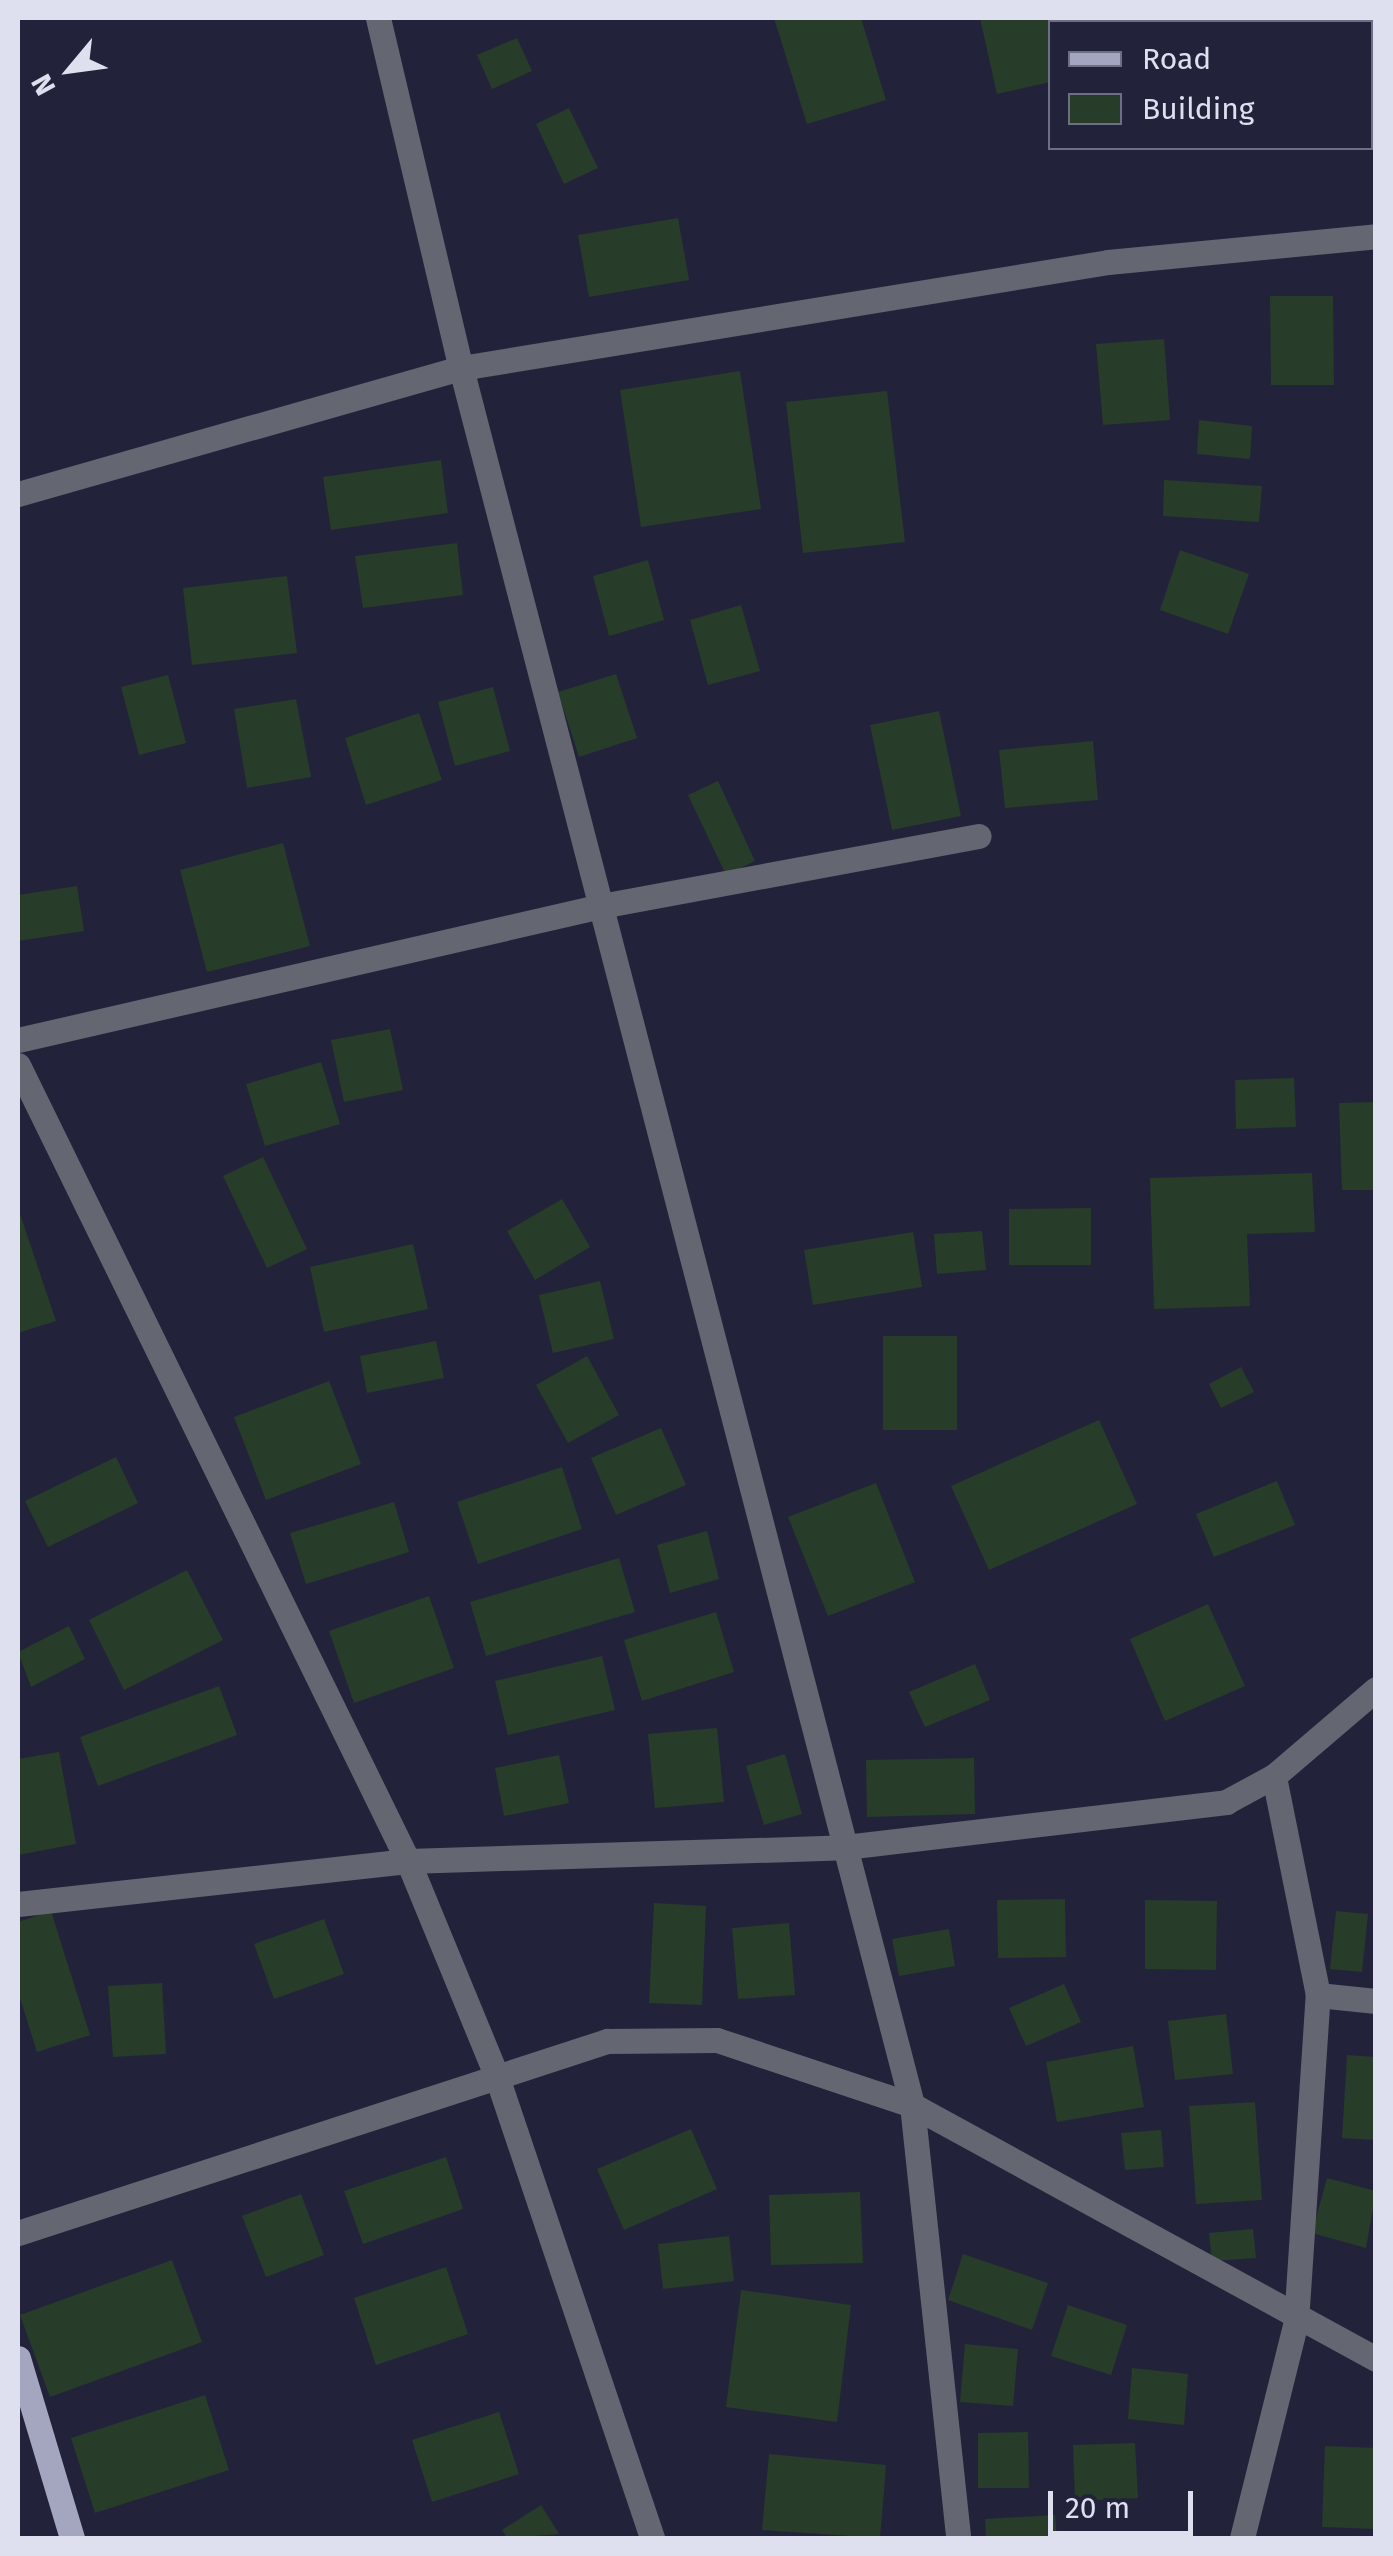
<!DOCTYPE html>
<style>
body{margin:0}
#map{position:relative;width:1393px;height:2556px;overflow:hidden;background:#22233a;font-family:"Fira Sans",sans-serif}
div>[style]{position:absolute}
.building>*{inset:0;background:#273c29}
.minor>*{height:25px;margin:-12.5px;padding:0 12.5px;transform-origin:12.5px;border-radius:12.5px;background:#646672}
.primary>*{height:25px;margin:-12.5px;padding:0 12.5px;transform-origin:12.5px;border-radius:12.5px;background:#a4a6c0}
span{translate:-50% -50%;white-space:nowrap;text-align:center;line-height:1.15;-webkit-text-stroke:10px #22233a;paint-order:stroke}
.frame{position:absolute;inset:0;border:20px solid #dee0f0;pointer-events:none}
.legend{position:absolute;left:1048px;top:20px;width:325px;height:130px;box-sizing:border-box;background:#22233a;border:2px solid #6d6f83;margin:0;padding:12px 18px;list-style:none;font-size:30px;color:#dee0f0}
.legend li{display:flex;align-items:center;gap:20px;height:50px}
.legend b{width:50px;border:2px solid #6d6f83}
.north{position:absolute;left:20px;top:20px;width:100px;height:100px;-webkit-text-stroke:8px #22233a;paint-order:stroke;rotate:241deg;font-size:28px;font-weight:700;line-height:40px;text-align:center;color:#dee0f0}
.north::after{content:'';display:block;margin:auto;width:35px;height:45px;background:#dee0f0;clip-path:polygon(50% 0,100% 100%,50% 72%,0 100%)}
.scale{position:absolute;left:1048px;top:2491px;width:145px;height:45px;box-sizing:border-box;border:5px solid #dee0f0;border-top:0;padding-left:12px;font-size:30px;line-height:35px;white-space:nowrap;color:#dee0f0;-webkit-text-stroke:8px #22233a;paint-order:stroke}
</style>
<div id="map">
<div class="building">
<i style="clip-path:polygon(774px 18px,861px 18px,886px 100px,807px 124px)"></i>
<i style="clip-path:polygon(980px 18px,1049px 18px,1050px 82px,997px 94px)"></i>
<i style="clip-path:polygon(1154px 18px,1237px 18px,1238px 22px,1155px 22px)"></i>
<i style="clip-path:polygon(517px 38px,532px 71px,492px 89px,477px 55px)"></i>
<i style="clip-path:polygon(569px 108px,598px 168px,564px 184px,536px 124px)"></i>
<i style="clip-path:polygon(678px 218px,689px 280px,589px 297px,578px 235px)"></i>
<i style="clip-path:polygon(1270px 296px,1333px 296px,1334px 385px,1271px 385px)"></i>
<i style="clip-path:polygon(1164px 339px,1170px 420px,1103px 425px,1096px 344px)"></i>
<i style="clip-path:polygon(740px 371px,761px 509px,641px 527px,620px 390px)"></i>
<i style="clip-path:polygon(887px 391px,905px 542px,803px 553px,786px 402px)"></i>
<i style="clip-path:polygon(1199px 420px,1252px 426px,1250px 459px,1197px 454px)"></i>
<i style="clip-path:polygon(441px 460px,448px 513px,331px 530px,323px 477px)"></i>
<i style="clip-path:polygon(1164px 480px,1262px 486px,1259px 522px,1163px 516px)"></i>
<i style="clip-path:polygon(457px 543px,463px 595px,363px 608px,355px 556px)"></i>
<i style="clip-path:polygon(1180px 550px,1249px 574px,1228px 634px,1160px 610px)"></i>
<i style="clip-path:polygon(648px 560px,664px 620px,609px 636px,593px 576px)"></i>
<i style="clip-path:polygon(287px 576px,297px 653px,192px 665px,183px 588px)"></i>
<i style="clip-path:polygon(741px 605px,760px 671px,708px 685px,690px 620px)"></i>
<i style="clip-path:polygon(616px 674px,637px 738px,579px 757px,558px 692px)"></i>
<i style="clip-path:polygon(168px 675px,186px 743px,139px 755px,121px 687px)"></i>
<i style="clip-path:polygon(493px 687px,510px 751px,455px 766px,438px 702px)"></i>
<i style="clip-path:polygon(296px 699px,311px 777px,247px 788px,234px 709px)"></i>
<i style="clip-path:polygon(939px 711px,961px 816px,892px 830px,870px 725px)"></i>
<i style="clip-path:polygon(419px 713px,442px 780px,366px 805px,345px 738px)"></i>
<i style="clip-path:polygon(1093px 741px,1098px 800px,1005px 808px,999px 750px)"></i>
<i style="clip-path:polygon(718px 781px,755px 861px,726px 875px,688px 795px)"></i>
<i style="clip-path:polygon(283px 843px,310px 946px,207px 972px,180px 870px)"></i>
<i style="clip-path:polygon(77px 886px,84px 931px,18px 941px,18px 895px)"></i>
<i style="clip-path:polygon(390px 1029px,403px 1090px,344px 1102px,331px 1040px)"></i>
<i style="clip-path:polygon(321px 1062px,340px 1124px,265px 1146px,246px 1084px)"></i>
<i style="clip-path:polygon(1294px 1078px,1296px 1127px,1236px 1129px,1235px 1080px)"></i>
<i style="clip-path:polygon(1376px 1102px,1376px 1190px,1342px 1190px,1339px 1103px)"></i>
<i style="clip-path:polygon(263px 1157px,307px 1249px,267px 1268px,223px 1176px)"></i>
<i style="clip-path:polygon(1312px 1173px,1315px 1232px,1247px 1234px,1250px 1306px,1154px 1309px,1150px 1178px)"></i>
<i style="clip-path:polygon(562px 1199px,590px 1247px,535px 1280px,507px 1231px)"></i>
<i style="clip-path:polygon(18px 1208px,56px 1321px,18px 1333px)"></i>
<i style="clip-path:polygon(1091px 1208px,1091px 1265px,1009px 1265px,1009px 1209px)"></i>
<i style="clip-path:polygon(982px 1231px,986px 1270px,937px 1274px,934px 1234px)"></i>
<i style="clip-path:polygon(913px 1232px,922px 1287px,813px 1305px,804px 1250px)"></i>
<i style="clip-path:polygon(413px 1244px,428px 1309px,324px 1332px,310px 1267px)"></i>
<i style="clip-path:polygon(600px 1281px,614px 1339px,553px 1353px,539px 1295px)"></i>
<i style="clip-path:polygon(883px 1336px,957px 1336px,957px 1430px,883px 1430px)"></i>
<i style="clip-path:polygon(436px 1341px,444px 1378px,367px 1393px,360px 1356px)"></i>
<i style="clip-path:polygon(587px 1356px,619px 1415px,568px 1443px,536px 1385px)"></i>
<i style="clip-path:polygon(1241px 1367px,1254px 1392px,1221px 1408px,1209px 1384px)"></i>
<i style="clip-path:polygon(329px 1381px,361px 1464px,266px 1500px,234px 1417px)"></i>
<i style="clip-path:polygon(1099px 1420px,1137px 1504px,989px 1570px,951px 1486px)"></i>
<i style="clip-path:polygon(661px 1428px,686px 1485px,616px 1515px,591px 1458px)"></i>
<i style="clip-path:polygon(116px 1457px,138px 1503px,48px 1547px,25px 1501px)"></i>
<i style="clip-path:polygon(562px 1467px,582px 1529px,478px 1564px,457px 1502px)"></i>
<i style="clip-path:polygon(1277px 1481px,1295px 1525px,1214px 1557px,1196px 1514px)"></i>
<i style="clip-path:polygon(876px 1483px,915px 1582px,828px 1616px,788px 1517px)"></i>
<i style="clip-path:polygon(394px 1502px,409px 1552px,306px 1584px,290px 1533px)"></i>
<i style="clip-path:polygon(707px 1531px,719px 1579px,670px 1593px,657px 1545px)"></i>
<i style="clip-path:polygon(619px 1558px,635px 1612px,486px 1656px,470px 1602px)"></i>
<i style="clip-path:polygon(187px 1570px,223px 1640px,124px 1690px,89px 1620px)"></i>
<i style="clip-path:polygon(429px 1596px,454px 1668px,354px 1703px,329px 1631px)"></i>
<i style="clip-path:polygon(1208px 1604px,1245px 1686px,1165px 1721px,1130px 1639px)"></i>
<i style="clip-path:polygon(716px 1612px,734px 1672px,642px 1701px,624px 1640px)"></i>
<i style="clip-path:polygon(69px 1626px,85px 1659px,31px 1687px,18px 1652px)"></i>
<i style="clip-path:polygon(602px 1656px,615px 1710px,508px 1735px,495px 1681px)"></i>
<i style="clip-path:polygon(975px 1664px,990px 1700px,925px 1727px,909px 1692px)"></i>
<i style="clip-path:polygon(219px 1686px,237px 1735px,98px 1786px,80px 1737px)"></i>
<i style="clip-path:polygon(717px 1728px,724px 1802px,655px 1808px,648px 1734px)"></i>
<i style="clip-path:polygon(59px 1752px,76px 1844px,18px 1855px,18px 1759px)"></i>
<i style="clip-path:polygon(785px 1754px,802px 1814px,764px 1825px,746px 1766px)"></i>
<i style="clip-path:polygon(559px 1755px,569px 1803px,504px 1816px,495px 1768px)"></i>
<i style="clip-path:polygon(974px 1758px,975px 1814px,867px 1817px,866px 1760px)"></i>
<i style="clip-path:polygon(1065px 1899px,1066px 1957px,998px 1958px,997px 1900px)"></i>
<i style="clip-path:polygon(1145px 1900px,1217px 1901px,1216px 1970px,1145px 1969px)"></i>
<i style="clip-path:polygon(654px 1903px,706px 1906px,702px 2005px,649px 2003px)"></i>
<i style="clip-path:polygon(51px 1911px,90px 2035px,37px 2052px,18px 1992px,18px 1922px)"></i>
<i style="clip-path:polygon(1336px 1911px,1368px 1914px,1362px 1972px,1330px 1969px)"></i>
<i style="clip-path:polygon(324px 1919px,344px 1974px,274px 1999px,254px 1944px)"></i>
<i style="clip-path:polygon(789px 1923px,795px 1995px,738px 1999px,732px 1928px)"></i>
<i style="clip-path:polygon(949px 1929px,955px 1966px,899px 1976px,892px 1939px)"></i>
<i style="clip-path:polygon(162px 1983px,166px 2054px,113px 2057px,108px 1986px)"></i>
<i style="clip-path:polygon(1064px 1984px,1081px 2022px,1026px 2046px,1009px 2008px)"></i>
<i style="clip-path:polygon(1226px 2014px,1233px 2074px,1175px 2080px,1168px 2021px)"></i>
<i style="clip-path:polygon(1133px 2046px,1144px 2107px,1057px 2122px,1046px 2062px)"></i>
<i style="clip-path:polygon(1347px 2055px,1376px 2057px,1376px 2140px,1342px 2138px)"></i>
<i style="clip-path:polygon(1255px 2102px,1262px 2200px,1196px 2204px,1189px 2106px)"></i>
<i style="clip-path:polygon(691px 2129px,717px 2189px,624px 2230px,597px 2169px)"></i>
<i style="clip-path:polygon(1161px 2130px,1164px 2167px,1125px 2170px,1121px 2133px)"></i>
<i style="clip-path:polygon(446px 2157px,463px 2209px,363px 2244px,344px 2191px)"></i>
<i style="clip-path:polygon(1327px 2178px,1376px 2191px,1366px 2248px,1312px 2233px)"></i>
<i style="clip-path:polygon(860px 2192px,863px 2263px,771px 2265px,769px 2195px)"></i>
<i style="clip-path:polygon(301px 2194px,324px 2255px,266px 2277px,242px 2216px)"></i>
<i style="clip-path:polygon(1253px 2229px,1256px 2258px,1212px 2261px,1209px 2233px)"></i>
<i style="clip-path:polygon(729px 2236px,734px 2281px,663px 2289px,658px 2244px)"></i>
<i style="clip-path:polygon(963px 2254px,1048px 2283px,1032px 2330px,948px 2300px)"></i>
<i style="clip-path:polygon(172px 2260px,202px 2342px,50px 2397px,20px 2315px)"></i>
<i style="clip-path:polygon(446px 2267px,468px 2334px,376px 2365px,354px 2298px)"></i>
<i style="clip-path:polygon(741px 2290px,851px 2305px,837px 2422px,726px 2407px)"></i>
<i style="clip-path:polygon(1068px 2305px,1127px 2325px,1111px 2375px,1051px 2356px)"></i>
<i style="clip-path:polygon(965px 2344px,1018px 2349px,1013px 2406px,960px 2402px)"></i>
<i style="clip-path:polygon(1132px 2368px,1188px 2374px,1184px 2425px,1128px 2419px)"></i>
<i style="clip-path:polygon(205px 2395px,229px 2470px,95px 2513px,71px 2438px)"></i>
<i style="clip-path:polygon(499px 2412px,519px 2474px,432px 2502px,412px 2440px)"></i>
<i style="clip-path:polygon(1028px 2432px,1029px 2488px,978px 2488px,978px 2433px)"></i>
<i style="clip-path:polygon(1135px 2443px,1138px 2498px,1075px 2501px,1073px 2445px)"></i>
<i style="clip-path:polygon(1325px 2446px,1376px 2448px,1376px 2529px,1322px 2527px)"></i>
<i style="clip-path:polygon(769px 2454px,886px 2465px,880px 2538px,762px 2530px)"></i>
<i style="clip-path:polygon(541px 2505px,559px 2534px,507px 2538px,502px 2530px)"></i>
<i style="clip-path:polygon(1055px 2515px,1057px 2538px,986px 2538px,985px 2519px)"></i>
</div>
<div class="minor">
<i style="left:378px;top:18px;width:360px;rotate:76.7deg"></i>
<i style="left:461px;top:368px;width:1795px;rotate:75.44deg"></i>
<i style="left:912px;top:2105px;width:435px;rotate:83.9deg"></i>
<i style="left:18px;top:494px;width:461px;rotate:-15.9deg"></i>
<i style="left:461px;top:368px;width:656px;rotate:-9.3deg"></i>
<i style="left:1108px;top:262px;width:269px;rotate:-5.5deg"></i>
<i style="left:18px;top:1040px;width:598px;rotate:-12.94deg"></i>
<i style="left:601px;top:906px;width:384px;rotate:-10.5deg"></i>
<i style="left:18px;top:1065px;width:886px;rotate:63.9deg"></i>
<i style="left:408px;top:1861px;width:230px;rotate:67.6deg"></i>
<i style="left:496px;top:2074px;width:490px;rotate:71.4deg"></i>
<i style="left:18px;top:1904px;width:392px;rotate:-6.3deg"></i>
<i style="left:408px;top:1861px;width:437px;rotate:-1.8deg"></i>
<i style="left:845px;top:1847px;width:384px;rotate:-6.7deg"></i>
<i style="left:1226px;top:1802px;width:55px;rotate:-28.4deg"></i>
<i style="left:1274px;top:1776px;width:134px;rotate:-40.5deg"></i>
<i style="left:1318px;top:1995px;width:58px;rotate:5.9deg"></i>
<i style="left:18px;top:2233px;width:620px;rotate:-18.05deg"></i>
<i style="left:607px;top:2041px;width:110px;rotate:-0.5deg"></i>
<i style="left:717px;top:2040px;width:206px;rotate:18.4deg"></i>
<i style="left:912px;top:2105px;width:529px;rotate:28.7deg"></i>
<i style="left:1242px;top:2538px;width:223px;rotate:-76deg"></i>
<i style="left:1296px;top:2322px;width:328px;rotate:-86.2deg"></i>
<i style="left:1318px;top:1995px;width:223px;rotate:-101.4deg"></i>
</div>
<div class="primary">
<i style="left:18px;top:2358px;width:188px;rotate:73.3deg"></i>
</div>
<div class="frame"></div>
<ul class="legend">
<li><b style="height:12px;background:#a4a6c0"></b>Road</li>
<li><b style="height:28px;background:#273c29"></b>Building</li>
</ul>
<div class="north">N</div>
<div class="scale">20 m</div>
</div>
